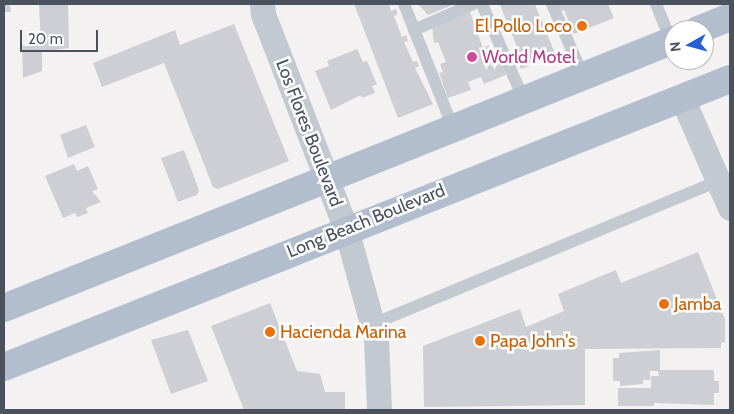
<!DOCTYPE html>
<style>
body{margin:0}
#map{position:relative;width:734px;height:414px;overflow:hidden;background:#f3f1f1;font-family:Cabin,sans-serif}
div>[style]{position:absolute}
.building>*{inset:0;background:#cecfd5}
.service>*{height:12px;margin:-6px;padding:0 6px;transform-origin:6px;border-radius:6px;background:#c2c9d1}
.minor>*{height:25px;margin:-12.5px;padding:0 12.5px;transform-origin:12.5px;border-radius:12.5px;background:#c2c9d1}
.primary>*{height:28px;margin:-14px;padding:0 14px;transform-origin:14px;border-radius:14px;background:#b2bdcd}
.dots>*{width:14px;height:14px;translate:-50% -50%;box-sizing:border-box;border:2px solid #fff;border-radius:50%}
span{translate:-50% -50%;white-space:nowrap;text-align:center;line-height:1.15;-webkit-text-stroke:5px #fff;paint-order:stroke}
.food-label{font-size:18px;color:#c56008}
.right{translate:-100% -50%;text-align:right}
.left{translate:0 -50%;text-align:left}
.hotel-label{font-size:18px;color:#b23c85}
.street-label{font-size:18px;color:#49525d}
.frame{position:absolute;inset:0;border:5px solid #49525d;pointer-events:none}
.north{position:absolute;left:664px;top:20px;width:50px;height:50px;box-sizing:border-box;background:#fff;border:1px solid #b6babe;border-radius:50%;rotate:263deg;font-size:14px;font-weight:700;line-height:20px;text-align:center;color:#49525d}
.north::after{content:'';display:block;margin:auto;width:18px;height:22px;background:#245fda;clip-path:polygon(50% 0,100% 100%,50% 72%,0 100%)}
.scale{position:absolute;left:20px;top:30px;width:78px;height:22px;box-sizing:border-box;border:2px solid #49525d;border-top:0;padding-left:6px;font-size:15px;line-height:18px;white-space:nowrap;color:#49525d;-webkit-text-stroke:4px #fff;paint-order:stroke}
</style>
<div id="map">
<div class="building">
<i style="clip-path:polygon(4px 4px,10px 4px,11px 12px,4px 12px)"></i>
<i style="clip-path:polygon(39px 4px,68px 4px,69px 48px,42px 52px,42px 71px,23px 78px,22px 46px,41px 45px)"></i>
<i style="clip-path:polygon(354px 4px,389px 4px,391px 11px,396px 9px,398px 14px,394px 16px,402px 37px,406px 35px,408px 41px,404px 42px,413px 62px,417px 61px,419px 66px,415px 68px,433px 104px,398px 118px)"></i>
<i style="clip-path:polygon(418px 4px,455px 4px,428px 15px)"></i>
<i style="clip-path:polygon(495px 4px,535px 4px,556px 56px,521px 69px,514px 51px,518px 50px,511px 31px,507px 33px,504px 27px,508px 25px,500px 5px)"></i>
<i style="clip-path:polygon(557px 4px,608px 4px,614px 18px,574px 34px,564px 10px,560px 11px)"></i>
<i style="clip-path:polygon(470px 12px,483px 48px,489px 45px,492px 52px,497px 51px,506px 75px,484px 84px,481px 77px,468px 82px,471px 90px,448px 98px,439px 73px,443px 72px,440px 64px,446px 62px,438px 42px,434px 43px,432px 26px)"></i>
<i style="clip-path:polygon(234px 24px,289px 161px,218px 189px,213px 187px,164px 63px,102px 87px,93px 63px,175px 30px,180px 45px)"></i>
<i style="clip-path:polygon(357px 49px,363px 62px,367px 61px,377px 84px,372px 86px,375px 93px,362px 98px,361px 95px,331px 110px,315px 71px,329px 66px,327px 61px)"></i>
<i style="clip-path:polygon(86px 125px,95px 147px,68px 158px,60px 135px)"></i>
<i style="clip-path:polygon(184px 150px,199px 190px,197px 195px,178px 202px,161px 158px)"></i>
<i style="clip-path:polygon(74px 164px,77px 171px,88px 166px,98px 189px,92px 191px,101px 202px,86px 208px,88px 213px,77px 217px,75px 213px,63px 218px,45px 176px)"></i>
<i style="clip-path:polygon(698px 252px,725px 319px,725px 342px,721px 343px,721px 348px,585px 349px,585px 405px,424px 407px,423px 346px,520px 309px,526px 327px,564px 311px,558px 294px,616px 270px,621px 283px)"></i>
<i style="clip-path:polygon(270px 303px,297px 371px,320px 374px,325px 392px,345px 392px,345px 410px,244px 410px,211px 326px)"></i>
<i style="clip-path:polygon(188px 330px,208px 381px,171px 394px,151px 340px)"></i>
<i style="clip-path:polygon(660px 350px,660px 370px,714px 370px,714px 381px,719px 381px,719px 393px,714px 393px,714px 405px,654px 403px,654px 406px,618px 406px,618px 388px,651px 388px,651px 376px,659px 376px,658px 371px,650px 371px,650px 380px,643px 380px,643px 384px,620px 386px,620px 381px,613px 381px,613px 358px,619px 358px,619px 353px)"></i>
</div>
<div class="service">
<i style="left:404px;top:4px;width:133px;rotate:68.4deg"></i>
<i style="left:482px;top:4px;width:105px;rotate:66.4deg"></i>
<i style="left:552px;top:4px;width:78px;rotate:66.7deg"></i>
<i style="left:656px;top:4px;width:40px;rotate:68deg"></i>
<i style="left:414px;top:30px;width:64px;rotate:-23.8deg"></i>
<i style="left:373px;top:324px;width:373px;rotate:-22.5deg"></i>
</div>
<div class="minor">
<i style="left:262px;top:4px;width:10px;rotate:84deg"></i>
<i style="left:263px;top:14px;width:230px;rotate:68.9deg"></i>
<i style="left:346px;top:229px;width:113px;rotate:74.6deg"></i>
<i style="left:376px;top:338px;width:72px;rotate:87.6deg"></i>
<i style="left:682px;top:98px;width:120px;rotate:66.4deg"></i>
</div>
<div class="primary">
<i style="left:698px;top:30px;width:35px;rotate:-22deg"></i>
<i style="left:4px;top:308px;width:722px;rotate:-21.8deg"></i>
<i style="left:4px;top:367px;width:781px;rotate:-21.64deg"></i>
</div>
<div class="dots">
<i style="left:582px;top:26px;background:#e8710a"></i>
<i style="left:472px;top:57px;background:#d1479c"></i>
<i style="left:664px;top:304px;background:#e8710a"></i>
<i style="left:270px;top:332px;background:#e8710a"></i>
<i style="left:480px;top:341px;background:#e8710a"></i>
</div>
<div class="food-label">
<span class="right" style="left:572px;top:26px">El Pollo Loco</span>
<span class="left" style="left:674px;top:304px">Jamba</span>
<span class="left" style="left:280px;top:332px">Hacienda Marina</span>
<span class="left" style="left:490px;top:341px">Papa John's</span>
</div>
<div class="hotel-label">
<span class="left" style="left:482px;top:57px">World Motel</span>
</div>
<div class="street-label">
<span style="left:309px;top:133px;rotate:69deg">Los Flores Boulevard</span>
<span style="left:366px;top:221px;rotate:-22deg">Long Beach Boulevard</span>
</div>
<div class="frame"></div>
<div class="north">N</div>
<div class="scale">20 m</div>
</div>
